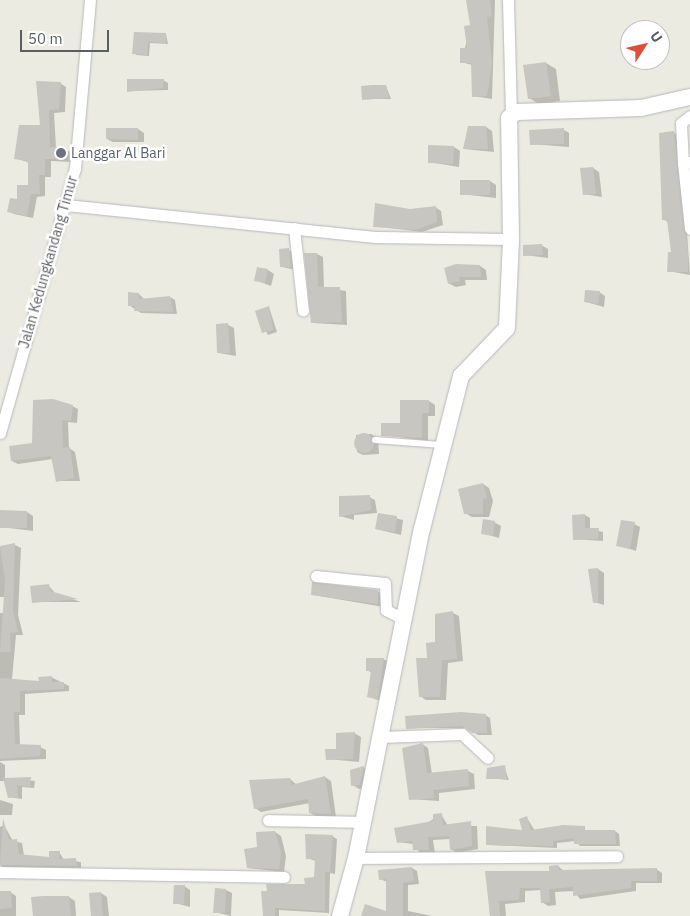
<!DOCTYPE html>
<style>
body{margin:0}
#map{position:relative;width:690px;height:916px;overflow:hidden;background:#ecebe2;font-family:"IBM Plex Sans",sans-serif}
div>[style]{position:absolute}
.shadow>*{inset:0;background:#0003}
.building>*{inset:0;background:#c8c6c0}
.round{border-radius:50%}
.roads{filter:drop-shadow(0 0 1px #b5b8bc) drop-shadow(0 0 1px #b5b8bc)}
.lane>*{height:5.5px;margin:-2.75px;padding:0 2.75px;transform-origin:2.75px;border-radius:2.75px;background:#fff}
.street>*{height:11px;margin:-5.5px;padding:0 5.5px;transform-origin:5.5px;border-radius:5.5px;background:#fff}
.secondary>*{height:16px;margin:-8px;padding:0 8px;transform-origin:8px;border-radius:8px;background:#fff}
.dots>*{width:14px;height:14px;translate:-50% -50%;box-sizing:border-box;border:2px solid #fff;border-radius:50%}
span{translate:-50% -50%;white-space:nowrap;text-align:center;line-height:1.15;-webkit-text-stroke:5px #fff;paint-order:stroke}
.worship-label{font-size:14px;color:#5b616d}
.left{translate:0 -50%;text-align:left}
.street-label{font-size:14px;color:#5b5e62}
.north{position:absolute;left:620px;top:20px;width:50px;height:50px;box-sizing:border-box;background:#fff;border:1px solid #bdbfc0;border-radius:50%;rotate:55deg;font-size:14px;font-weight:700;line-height:20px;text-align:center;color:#5b5e62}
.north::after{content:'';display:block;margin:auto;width:18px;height:22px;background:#dc4f39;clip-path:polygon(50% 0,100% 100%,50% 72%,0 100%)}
.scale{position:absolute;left:20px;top:30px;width:89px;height:22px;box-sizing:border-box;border:2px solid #5b5e62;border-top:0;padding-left:6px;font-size:15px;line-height:18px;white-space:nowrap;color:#5b5e62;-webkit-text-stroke:4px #fff;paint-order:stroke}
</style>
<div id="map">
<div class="shadow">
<i style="clip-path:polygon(468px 0,495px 0,492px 99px,473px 96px,472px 65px,461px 62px,471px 26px)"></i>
<i style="clip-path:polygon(135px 33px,166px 34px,168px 44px,150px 43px,149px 56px,136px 55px)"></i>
<i style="clip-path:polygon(546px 63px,556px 69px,560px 101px,539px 104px,529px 98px,525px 66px)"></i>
<i style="clip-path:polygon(163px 80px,168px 83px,168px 90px,128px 91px)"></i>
<i style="clip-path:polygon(60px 83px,66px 87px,65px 112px,54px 113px,56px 148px,71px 152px,71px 162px,51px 161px,51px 177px,45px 177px,45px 196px,37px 197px,33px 218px,14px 214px,8px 211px,30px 186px,30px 163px,15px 158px,42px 126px)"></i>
<i style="clip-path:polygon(386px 86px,391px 99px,363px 99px)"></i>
<i style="clip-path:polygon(486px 127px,492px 131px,494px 152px,464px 149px)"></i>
<i style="clip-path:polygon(107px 129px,138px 129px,144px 133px,144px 142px,113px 142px,107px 139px)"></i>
<i style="clip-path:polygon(564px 130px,569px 133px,569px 147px,531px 144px)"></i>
<i style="clip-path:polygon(674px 133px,680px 136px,690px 275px,668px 271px,673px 253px,668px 222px,663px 219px)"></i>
<i style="clip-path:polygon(454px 147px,460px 151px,459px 167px,429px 162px)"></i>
<i style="clip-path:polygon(593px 168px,599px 172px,602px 197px,584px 194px)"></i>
<i style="clip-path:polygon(490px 181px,496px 185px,496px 198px,461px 194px)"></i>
<i style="clip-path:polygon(435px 207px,441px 211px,443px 225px,422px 232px,374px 226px,410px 211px)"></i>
<i style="clip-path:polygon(541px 245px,548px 249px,548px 258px,525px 255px)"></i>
<i style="clip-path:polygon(288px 250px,295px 253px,296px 270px,282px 267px)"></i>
<i style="clip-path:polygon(317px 254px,323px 257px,324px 288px,346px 291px,347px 325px,313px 323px)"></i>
<i style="clip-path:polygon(480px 266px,486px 270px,487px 280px,465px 280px,466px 285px,456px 287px,450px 284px,445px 269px)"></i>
<i style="clip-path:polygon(268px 270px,274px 274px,271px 286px,255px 280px)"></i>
<i style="clip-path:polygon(599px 292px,605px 296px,604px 307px,586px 302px)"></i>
<i style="clip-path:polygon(139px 294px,144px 299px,170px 297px,175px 300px,177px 314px,141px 313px,129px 305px)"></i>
<i style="clip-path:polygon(269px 307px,277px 332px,268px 335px,256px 311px)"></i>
<i style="clip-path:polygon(228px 325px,234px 328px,236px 356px,219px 353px)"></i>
<i style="clip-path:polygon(429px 401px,435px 405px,435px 416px,428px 416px,428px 441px,383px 435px)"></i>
<i style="clip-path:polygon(72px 406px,78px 409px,77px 423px,68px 422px,69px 448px,75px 452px,80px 481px,57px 481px,53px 459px,18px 464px,12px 461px)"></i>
<i style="clip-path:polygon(371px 434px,378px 438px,379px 454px,363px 455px,357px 452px,356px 435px)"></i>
<i style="clip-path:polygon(483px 484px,489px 488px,493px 501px,489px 517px,472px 517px,465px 513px)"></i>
<i style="clip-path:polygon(369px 497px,375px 500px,377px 513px,354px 515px,354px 520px,340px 516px)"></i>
<i style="clip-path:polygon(27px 512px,33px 516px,33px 531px,1px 527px)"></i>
<i style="clip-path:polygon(379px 514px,403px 520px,401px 535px,376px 529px)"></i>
<i style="clip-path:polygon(585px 515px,590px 518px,590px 529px,603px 532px,603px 541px,574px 539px)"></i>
<i style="clip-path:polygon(494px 522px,501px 526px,499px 538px,482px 533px)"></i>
<i style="clip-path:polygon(634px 524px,640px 527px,636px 551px,618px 545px)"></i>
<i style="clip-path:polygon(15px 545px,21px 548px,18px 615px,23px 635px,16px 635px,12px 679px,40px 683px,51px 677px,69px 686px,69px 691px,25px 694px,25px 715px,19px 715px,20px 746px,40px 747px,46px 750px,46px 759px,0 761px,0 613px,5px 613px,6px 597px,0 597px,0 547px)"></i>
<i style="clip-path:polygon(598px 569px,604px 573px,604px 605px,594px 602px,589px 570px)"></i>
<i style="clip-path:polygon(49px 586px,55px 593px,81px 602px,33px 602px)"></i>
<i style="clip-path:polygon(377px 591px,384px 595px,384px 607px,313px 595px)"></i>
<i style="clip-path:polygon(453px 613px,459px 616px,463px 661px,448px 663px,446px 700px,426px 700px,420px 696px,428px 659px)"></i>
<i style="clip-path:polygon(383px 659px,389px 662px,384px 702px,369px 697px,372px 673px,367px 670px)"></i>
<i style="clip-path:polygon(485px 715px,490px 718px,492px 735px,478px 735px,467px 728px,408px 728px)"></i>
<i style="clip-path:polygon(354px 733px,361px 737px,359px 762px,327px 759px)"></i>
<i style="clip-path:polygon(422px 744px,428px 748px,432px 774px,468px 771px,474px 774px,475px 789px,439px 793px,439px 801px,410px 799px,404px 748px)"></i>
<i style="clip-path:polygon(0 762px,5px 765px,5px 779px,35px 781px,34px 788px,22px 787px,22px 799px,9px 797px,5px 781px,0 781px)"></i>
<i style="clip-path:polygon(363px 767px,369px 771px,366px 788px,359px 789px,353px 785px)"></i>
<i style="clip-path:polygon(504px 767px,509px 780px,488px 778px)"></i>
<i style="clip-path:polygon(325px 777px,331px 781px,336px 817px,316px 816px,310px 813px,310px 803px,261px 812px,255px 808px,251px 782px,290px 779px,297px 785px)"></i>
<i style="clip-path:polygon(0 800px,13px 804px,12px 815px,0 815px)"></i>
<i style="clip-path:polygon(441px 814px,448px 826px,477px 826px,478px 849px,457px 853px,451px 849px,450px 839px,433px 840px,435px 853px,420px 853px,413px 844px,398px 842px)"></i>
<i style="clip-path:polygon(527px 818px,535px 831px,615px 831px,619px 834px,620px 846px,580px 846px,575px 841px,557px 843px,557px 848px,488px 845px,523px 832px)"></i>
<i style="clip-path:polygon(4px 825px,13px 841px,22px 843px,24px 856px,50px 859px,59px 852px,64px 860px,81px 862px,81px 868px,4px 867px,0 865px,0 827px)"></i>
<i style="clip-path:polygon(275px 832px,281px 836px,286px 856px,284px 872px,248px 868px,258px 848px)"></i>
<i style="clip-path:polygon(332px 836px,337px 839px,335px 874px,330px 873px,329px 913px,279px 910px,279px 916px,264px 916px,262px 892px,306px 885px,315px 878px,316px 861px,307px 858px)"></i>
<i style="clip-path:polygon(558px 866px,564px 871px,656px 869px,662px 873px,662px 883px,636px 883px,636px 891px,580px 899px,574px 891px,555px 892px,556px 905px,548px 906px,542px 902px,541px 890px,525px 891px,525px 902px,505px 904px,506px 916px,490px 916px,487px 873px,551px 872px)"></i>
<i style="clip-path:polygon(412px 868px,417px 871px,419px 884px,408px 885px,408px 911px,432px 916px,363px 916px,387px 912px,387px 882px,380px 879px)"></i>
<i style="clip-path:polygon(184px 886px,190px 890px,190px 907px,175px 903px)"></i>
<i style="clip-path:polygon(226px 890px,232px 893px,231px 916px,214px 912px)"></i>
<i style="clip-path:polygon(10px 892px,16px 896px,16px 916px,0 916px,0 893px)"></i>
<i style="clip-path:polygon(101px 893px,107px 897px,109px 916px,92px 916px)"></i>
<i style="clip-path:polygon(69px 897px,75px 901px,76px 916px,34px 916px)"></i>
</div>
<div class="building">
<i style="clip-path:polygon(466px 0,490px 0,492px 16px,487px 17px,492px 62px,487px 96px,472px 97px,471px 63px,460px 63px,460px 48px,467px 48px,464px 26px,470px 25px)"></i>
<i style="clip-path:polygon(134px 32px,166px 33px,166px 43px,148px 42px,147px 55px,132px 54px)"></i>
<i style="clip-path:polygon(546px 62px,551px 96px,528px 99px,523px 65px)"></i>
<i style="clip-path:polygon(127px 79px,164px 79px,163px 88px,127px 92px)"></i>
<i style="clip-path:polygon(36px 81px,61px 82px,59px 109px,49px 110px,50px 147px,65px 147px,65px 159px,45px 159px,45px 175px,39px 175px,40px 194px,31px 194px,27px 216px,7px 212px,10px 198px,17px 199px,17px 185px,28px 185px,28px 161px,14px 159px,19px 125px,40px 125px)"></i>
<i style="clip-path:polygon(372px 85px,386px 85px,389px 98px,362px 100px,361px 86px)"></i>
<i style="clip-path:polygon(468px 126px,486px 126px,488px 149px,463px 149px)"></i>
<i style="clip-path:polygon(106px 128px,138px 128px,138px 140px,106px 139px)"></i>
<i style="clip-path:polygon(564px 128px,564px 144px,530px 145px,529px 130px)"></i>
<i style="clip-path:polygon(674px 131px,688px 253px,688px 272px,667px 272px,668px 252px,671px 252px,667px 220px,662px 220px,659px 133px)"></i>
<i style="clip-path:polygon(428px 145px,454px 146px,453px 164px,428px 163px)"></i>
<i style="clip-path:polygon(593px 167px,596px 194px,583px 195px,580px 168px)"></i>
<i style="clip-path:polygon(460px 180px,490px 180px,490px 195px,460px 195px)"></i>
<i style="clip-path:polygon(375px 203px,410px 209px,436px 206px,437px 222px,416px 230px,373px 227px)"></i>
<i style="clip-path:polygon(542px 244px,543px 255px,523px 256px,523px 245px)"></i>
<i style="clip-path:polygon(289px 248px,291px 267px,280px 267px,279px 249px)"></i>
<i style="clip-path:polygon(304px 253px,317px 253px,318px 287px,340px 287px,342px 322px,311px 323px)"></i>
<i style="clip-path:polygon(456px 264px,480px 265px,481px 277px,459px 277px,460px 281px,448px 284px,444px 268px)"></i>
<i style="clip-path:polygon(257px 267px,268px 269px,265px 283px,254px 281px)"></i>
<i style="clip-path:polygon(585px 290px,600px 291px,598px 304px,584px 302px)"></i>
<i style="clip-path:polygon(128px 292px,139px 293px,139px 299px,170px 296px,173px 312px,134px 311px,135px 306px,128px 306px)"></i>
<i style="clip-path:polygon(269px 306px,273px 330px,262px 333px,255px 311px)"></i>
<i style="clip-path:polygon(228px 323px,230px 353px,217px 353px,216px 324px)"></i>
<i style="clip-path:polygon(53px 399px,73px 405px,71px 421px,62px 420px,63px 448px,70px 447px,74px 478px,56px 482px,51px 456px,11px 461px,9px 446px,32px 443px,33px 400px)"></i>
<i style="clip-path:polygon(400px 400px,429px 400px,429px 413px,422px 413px,422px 438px,381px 436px,381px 423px,400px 423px)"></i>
<i class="round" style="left:354px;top:433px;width:20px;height:20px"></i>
<i style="clip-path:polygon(483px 483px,487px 498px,483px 499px,483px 514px,464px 514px,458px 489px)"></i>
<i style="clip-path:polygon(370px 495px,371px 510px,339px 517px,339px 496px)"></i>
<i style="clip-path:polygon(0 510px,27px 511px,27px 528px,0 528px)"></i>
<i style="clip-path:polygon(378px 513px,397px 516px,395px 532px,375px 529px)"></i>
<i style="clip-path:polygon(585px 514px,585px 528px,599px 528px,598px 539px,573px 540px,572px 515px)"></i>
<i style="clip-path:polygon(483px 519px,495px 521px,493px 536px,481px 534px)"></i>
<i style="clip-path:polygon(621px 520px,635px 522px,630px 549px,616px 546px)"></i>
<i style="clip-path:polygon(15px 543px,13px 611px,18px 632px,10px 633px,11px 652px,0 652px,5px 581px,0 546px)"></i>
<i style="clip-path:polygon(598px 568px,598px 602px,593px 603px,588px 569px)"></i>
<i style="clip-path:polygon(312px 582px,378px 590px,378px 604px,311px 595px)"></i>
<i style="clip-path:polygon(49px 584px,50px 591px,78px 599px,32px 603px,30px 586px)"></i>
<i style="clip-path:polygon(453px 611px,457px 659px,442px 660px,440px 697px,419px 697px,416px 658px,427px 658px,426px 643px,435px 642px,435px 614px)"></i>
<i style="clip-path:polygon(366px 658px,384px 658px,378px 699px,367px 697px,371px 671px,366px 671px)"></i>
<i style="clip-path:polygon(52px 676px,52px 682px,64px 682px,64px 689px,20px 691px,20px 712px,14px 712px,15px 744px,41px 745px,40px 756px,0 759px,0 678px,39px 681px,38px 677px)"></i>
<i style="clip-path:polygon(461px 712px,486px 714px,487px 733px,472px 733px,462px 726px,406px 729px,405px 716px)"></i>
<i style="clip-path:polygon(355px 732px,353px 759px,326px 760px,325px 749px,336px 749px,336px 733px)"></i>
<i style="clip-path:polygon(423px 743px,427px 773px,468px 769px,469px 786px,433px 790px,434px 798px,409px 800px,402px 748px)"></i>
<i style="clip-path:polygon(505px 765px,507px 779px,486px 779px,487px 768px)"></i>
<i style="clip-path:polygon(364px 766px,360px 785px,351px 786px,350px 770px)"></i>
<i style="clip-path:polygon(325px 776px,331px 814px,309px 813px,308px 799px,254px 809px,249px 780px,290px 778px,291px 785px)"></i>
<i style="clip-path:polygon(31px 777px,30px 787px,17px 785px,18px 797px,8px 798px,3px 778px)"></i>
<i style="clip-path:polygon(442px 813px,443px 825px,471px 821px,472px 846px,450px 850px,449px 836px,428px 837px,429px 850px,413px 850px,412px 841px,397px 843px,394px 828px,433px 821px,433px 814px)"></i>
<i style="clip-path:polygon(527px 816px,531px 830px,563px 825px,585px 826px,585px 830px,615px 830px,616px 844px,574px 844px,574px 838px,553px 841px,553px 846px,486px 845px,486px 826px,522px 830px,519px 819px)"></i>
<i style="clip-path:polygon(3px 818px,9px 840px,17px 839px,19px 854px,49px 857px,49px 851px,60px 851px,59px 859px,76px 858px,77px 866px,0 865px)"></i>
<i style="clip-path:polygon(275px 831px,281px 852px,279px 869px,247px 868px,244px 849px,257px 847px,256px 832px)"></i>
<i style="clip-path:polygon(305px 834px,333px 835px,330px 872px,325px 872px,325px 911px,275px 908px,275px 916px,263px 916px,261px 891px,267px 891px,266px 884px,305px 884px,304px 878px,314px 877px,315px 859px,306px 859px)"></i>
<i style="clip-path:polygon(558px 865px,559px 870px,657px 868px,657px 881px,631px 881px,631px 888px,573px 896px,573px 887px,549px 889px,550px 902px,541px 903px,540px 888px,520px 888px,519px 900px,499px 901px,500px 916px,490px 916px,485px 871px,549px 871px,549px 866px)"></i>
<i style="clip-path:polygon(412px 867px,414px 881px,403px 883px,403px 916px,361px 916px,365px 904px,386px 911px,386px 879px,379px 880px,378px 870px)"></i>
<i style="clip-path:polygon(174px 885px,185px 885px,184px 904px,173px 904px)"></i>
<i style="clip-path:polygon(215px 888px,226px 889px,225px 913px,213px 913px)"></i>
<i style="clip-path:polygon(0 891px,11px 891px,12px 908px,0 909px)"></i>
<i style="clip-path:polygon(101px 892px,103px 916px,91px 916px,89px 893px)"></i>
<i style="clip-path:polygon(43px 896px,69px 896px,71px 916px,33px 916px,31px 897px)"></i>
</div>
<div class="roads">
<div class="lane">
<i style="left:375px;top:440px;width:67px;rotate:4.3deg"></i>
</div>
<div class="street">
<i style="left:508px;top:0;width:115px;rotate:88.5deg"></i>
<i style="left:688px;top:162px;width:5px;rotate:169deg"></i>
<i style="left:683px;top:163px;width:40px;rotate:-92.9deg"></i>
<i style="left:681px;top:123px;width:11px;rotate:-38deg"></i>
<i style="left:683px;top:163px;width:66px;rotate:83.9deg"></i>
<i style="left:66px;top:205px;width:313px;rotate:5.9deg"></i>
<i style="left:377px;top:237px;width:134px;rotate:0.9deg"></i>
<i style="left:294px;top:228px;width:83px;rotate:83.8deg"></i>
<i style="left:0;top:433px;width:275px;rotate:-74.2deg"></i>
<i style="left:75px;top:168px;width:169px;rotate:-84.9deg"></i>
<i style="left:316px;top:576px;width:69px;rotate:5.8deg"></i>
<i style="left:385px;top:583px;width:27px;rotate:88deg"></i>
<i style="left:386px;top:610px;width:20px;rotate:27deg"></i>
<i style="left:381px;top:737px;width:81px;rotate:-2.1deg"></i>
<i style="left:462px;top:734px;width:35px;rotate:43deg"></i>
<i style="left:268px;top:820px;width:95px;rotate:1.2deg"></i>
<i style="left:356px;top:858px;width:261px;rotate:-0.4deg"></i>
<i style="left:0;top:872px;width:284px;rotate:1deg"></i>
</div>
<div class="secondary">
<i style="left:340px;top:916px;width:60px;rotate:-74.6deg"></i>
<i style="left:356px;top:858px;width:336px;rotate:-78.7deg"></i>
<i style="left:422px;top:529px;width:158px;rotate:-75.7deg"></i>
<i style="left:461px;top:376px;width:66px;rotate:-46.2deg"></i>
<i style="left:507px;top:328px;width:89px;rotate:-87.4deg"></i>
<i style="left:511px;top:239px;width:121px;rotate:-90.9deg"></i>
<i style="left:509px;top:118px;width:9px;rotate:-41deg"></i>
<i style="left:516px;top:112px;width:125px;rotate:-1.8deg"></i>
<i style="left:641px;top:108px;width:50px;rotate:-12.7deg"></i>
</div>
</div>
<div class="dots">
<i style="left:61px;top:153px;background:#6b7280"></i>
</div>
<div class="worship-label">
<span class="left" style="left:71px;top:153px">Langgar Al Bari</span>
</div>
<div class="street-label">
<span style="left:48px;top:262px;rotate:-74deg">Jalan Kedungkandang Timur</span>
</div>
<div class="north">U</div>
<div class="scale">50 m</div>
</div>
